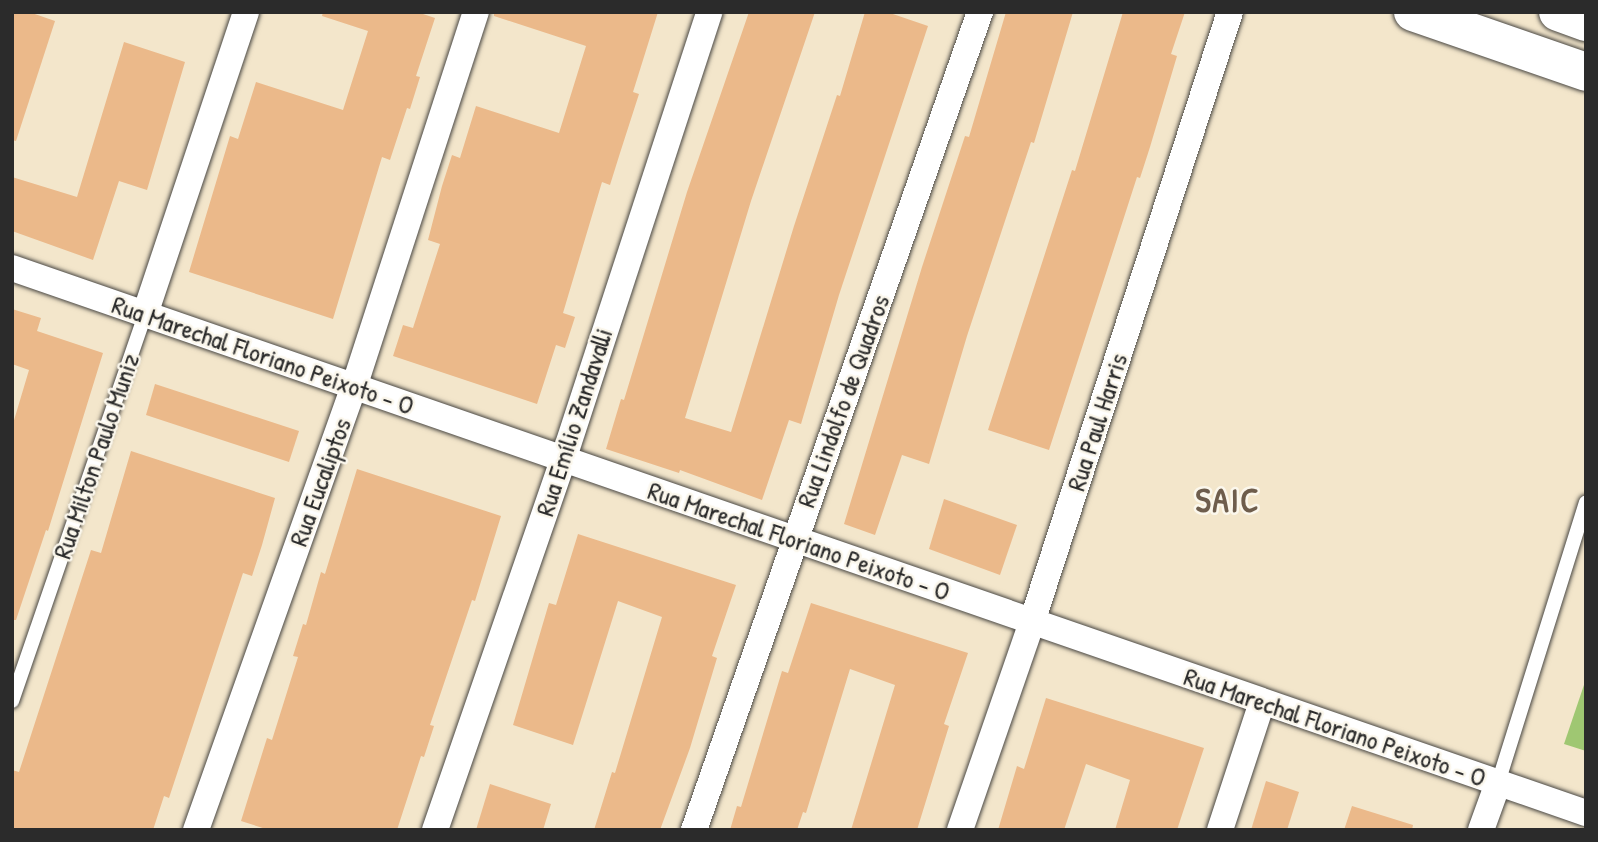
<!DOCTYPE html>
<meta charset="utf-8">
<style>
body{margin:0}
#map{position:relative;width:1598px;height:842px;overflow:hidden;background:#f3e6cb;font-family:"Patrick Hand",sans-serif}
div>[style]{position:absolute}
.green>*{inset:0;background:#9fc772}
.building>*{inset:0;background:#ebb98a}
.roads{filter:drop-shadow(0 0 2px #494743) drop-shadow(0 0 2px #494743)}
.lane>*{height:14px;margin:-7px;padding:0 7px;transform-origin:7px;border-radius:7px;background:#fff}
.street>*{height:26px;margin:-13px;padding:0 13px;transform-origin:13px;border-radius:13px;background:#fff}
.secondary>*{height:38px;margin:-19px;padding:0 19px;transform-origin:19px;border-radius:19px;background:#fff}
span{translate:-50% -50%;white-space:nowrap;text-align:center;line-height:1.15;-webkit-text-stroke:5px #fbf7ec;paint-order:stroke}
.street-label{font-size:26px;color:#2b2b2b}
.district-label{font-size:33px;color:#6e5d4c;font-weight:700;letter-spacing:2px}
.frame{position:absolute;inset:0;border:14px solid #2b2b2b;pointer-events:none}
</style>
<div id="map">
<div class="green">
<i style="clip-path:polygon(1586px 679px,1586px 751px,1564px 744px)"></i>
</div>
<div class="building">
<i style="clip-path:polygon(12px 12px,29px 12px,55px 21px,16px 141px,12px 140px)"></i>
<i style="clip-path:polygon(323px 12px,417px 12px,435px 18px,416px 76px,420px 77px,410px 109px,407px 108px,390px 160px,382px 157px,333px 319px,189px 272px,230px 136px,238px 139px,256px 82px,343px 110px,368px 31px,322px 16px)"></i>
<i style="clip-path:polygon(494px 12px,658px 12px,633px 92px,639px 94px,620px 153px,610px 185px,602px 182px,563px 313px,575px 317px,565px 348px,556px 345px,537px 404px,393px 356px,403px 325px,413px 328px,440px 244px,428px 240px,442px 186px,452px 155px,460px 158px,476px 106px,559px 133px,586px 46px,494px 16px)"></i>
<i style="clip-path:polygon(749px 12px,815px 12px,751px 201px,685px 418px,731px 432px,794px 226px,837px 95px,840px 96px,865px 12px,887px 12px,928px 26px,839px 295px,801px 424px,789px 420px,762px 500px,680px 470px,679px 473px,606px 449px,621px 399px,624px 400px,687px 192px)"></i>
<i style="clip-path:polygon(1006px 12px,1073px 12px,1034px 143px,1031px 142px,967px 336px,929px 464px,902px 455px,875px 535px,844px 524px,922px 267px,965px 136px,969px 137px)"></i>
<i style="clip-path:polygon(1123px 12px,1185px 12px,1171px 54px,1177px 56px,1150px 147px,1140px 178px,1137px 177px,1049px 450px,988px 430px,1072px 170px,1075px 171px)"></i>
<i style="clip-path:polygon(124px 42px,185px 62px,147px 190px,119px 181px,93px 260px,12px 231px,12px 177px,77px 197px)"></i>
<i style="clip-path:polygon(12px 309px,41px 318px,37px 331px,103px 353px,48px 531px,46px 530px,16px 620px,12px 620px,12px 427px,29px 370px,12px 364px)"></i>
<i style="clip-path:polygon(155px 384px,299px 431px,289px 462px,146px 415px)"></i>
<i style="clip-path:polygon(131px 451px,275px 498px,262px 545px,252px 576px,243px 573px,169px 798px,164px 796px,153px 830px,12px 830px,12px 770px,19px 772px,91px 550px,101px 553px)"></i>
<i style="clip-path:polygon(357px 469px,501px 516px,475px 601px,472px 600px,430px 725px,434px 726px,424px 757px,421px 756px,397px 830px,269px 830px,241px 821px,267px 738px,272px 740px,298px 657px,293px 656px,303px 624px,306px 625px,321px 572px,325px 574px)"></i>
<i style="clip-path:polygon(944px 499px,1017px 525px,1000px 575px,929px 549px)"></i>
<i style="clip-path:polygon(578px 534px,736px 585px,712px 656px,717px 658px,690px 748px,660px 830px,594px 830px,612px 772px,615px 773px,662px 617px,618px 601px,573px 745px,513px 725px,549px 603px,556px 605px)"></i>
<i style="clip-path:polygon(811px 603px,968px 653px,944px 724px,949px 726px,917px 830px,851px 830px,895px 685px,850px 669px,806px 813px,803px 812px,797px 830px,730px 830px,737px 806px,741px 807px,782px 671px,788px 673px)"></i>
<i style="clip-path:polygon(1046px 698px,1204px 748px,1177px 830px,1115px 830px,1130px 780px,1086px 764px,1064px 830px,998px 830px,1017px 766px,1024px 769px)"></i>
<i style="clip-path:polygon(1266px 781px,1299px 792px,1287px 830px,1251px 830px)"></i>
<i style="clip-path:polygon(490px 784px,551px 804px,543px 830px,476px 830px)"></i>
<i style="clip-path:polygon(1352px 806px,1413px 825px,1412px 830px,1344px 830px)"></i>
</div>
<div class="roads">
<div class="lane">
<i style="left:12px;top:701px;width:409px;rotate:-71deg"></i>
<i style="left:1498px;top:783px;width:294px;rotate:-72.6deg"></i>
</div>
<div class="street">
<i style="left:12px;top:268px;width:1666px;rotate:19.1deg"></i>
<i style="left:145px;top:314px;width:318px;rotate:-71.5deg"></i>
<i style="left:196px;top:830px;width:470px;rotate:-70.4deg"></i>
<i style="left:354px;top:387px;width:394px;rotate:-72deg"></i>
<i style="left:435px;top:830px;width:392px;rotate:-70.9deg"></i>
<i style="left:563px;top:460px;width:471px;rotate:-71.9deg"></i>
<i style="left:694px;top:830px;width:867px;rotate:-70.73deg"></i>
<i style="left:960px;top:830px;width:220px;rotate:-70.9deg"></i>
<i style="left:1032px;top:622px;width:641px;rotate:-72.02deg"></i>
<i style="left:1220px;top:830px;width:135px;rotate:-71.8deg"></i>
<i style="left:1481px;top:830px;width:50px;rotate:-70.1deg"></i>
</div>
<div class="secondary">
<i style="left:1413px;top:12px;width:183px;rotate:19.1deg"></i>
<i style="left:1558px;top:12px;width:30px;rotate:20deg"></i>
</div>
</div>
<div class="street-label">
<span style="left:263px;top:355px;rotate:19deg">Rua Marechal Floriano Peixoto - O</span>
<span style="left:843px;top:401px;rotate:-70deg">Rua Lindolfo de Quadros</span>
<span style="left:574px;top:422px;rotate:-72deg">Rua Emílio Zandavalli</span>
<span style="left:1097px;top:422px;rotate:-72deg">Rua Paul Harris</span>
<span style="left:96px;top:456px;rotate:-71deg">Rua Milton Paulo Muniz</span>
<span style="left:320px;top:482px;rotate:-70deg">Rua Eucaliptos</span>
<span style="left:799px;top:541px;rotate:19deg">Rua Marechal Floriano Peixoto - O</span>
<span style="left:1335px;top:727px;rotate:19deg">Rua Marechal Floriano Peixoto - O</span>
</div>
<div class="district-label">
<span style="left:1228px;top:501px">SAIC</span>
</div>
<div class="frame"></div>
</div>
